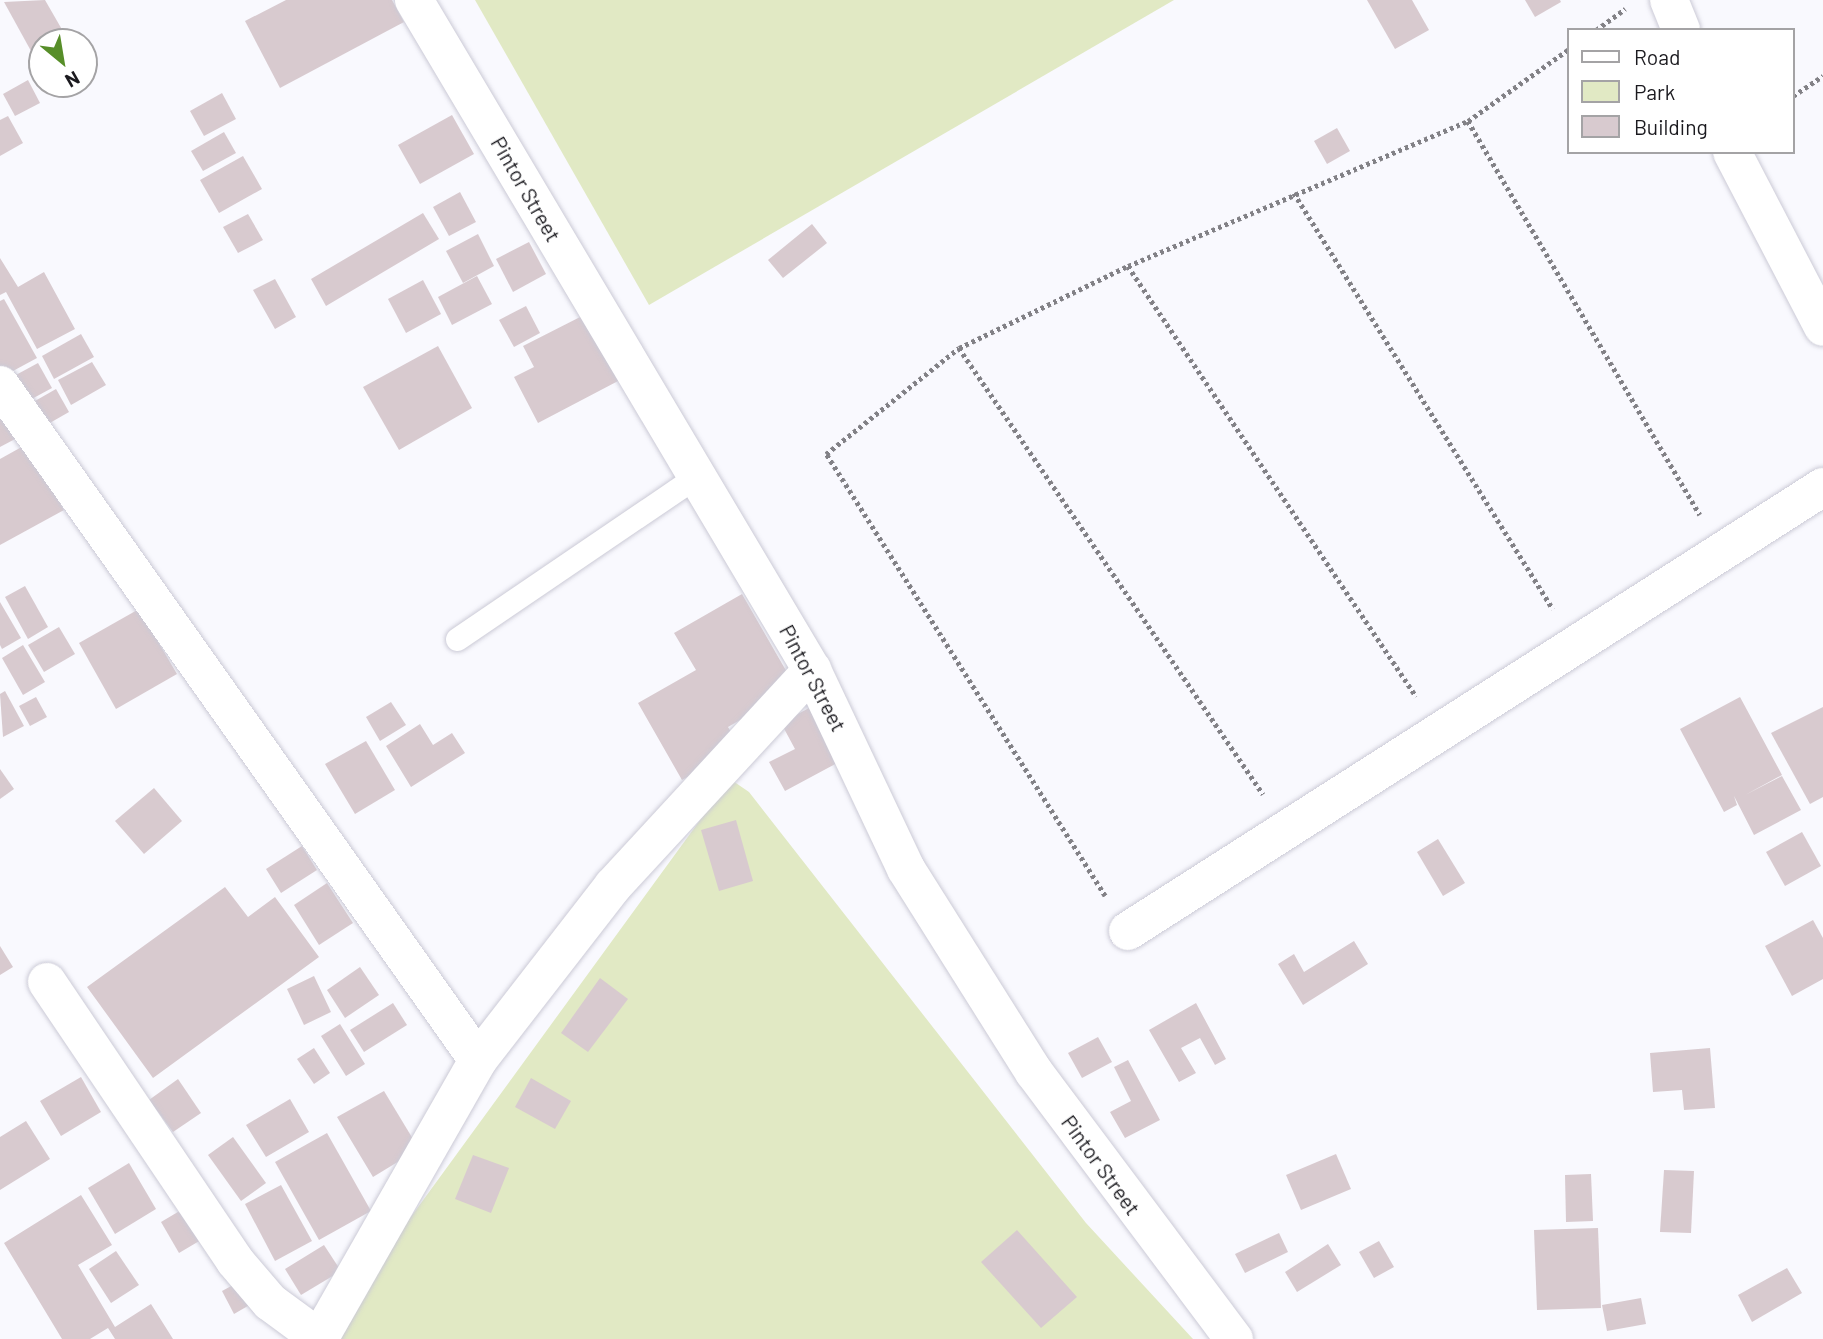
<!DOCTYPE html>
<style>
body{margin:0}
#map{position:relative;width:1823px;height:1339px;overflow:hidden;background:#f9f9fe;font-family:Barlow,sans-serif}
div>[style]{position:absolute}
.green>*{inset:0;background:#e1e9c4}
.building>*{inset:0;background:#d8cacf}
.path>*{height:4.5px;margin-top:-2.25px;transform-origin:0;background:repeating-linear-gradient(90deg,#828186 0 3.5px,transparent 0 7px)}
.roads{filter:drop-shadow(0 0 2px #cbcad6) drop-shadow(0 0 2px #cbcad6)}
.lane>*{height:23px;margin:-11.5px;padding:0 11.5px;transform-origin:11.5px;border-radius:11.5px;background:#fff}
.street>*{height:38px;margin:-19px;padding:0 19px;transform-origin:19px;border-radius:19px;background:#fff}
span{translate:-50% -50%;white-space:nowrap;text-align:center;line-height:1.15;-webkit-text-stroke:7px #fff;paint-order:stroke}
.street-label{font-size:21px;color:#1b1a1f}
.legend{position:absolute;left:1567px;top:28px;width:228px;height:126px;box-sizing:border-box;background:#fff;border:2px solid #a4a3a5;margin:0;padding:9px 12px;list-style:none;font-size:21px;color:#1b1a1f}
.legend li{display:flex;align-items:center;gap:14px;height:35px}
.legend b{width:35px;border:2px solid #a4a3a5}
.north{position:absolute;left:28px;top:28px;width:70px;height:70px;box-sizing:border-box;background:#fff;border:2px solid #a4a3a5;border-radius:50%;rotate:150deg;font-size:19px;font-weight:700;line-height:28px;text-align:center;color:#1b1a1f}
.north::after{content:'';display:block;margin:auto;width:24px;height:32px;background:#578e29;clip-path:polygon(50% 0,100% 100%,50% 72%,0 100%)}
</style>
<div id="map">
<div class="green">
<i style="clip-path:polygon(475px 0,1174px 0,649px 305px)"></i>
<i style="clip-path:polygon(730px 779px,749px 792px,1086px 1223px,1193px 1339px,336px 1339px,327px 1332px)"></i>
</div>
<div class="building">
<i style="clip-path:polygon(45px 0,64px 33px,31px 51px,4px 2px)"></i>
<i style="clip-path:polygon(286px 0,392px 0,404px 22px,280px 88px,245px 21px)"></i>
<i style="clip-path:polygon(1367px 0,1412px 0,1429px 30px,1395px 49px)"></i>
<i style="clip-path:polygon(1525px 0,1560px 0,1561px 2px,1535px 17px)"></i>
<i style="clip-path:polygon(28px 80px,40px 103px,15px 116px,3px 94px)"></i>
<i style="clip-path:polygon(222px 93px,236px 119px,204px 136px,190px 111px)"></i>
<i style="clip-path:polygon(452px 115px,474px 154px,420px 184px,398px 145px)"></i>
<i style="clip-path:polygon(8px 116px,23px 143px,0 156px,0 120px)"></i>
<i style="clip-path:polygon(1337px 128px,1350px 151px,1327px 164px,1314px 141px)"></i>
<i style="clip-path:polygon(224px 132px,236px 153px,203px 171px,191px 151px)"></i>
<i style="clip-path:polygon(243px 156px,262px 189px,219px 213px,200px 180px)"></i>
<i style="clip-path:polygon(460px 192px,476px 222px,449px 236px,433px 207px)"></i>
<i style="clip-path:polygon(423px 213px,439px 239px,326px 306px,311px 279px)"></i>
<i style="clip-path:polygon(248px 214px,263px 240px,238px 253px,223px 227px)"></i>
<i style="clip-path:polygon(812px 224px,827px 243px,783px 278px,768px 260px)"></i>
<i style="clip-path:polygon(478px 234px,494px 266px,463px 283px,446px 251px)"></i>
<i style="clip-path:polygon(529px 242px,546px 274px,513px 292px,496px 259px)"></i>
<i style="clip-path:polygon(0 258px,18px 287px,44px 272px,75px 329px,37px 349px,6px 292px,0 295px)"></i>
<i style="clip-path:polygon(477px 276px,492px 304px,452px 325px,438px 297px)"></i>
<i style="clip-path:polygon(275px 279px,296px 317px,275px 329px,253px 290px)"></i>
<i style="clip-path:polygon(423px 280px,441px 314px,406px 333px,388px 299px)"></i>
<i style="clip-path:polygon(4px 299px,37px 358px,0 378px,0 301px)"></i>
<i style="clip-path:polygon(526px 306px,540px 333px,514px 347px,499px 320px)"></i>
<i style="clip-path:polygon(586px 314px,620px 380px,538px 423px,514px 377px,534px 367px,523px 346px)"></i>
<i style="clip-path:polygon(81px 334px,94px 357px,54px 379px,42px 356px)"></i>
<i style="clip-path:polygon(438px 346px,472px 408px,399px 450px,363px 387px)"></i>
<i style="clip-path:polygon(92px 362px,106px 385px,71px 405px,58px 380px)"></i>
<i style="clip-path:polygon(38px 363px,52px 388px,28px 401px,14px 376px)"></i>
<i style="clip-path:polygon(56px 389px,69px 412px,48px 424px,35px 401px)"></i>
<i style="clip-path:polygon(0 407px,17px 438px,0 447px)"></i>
<i style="clip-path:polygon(27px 444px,64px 510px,0 545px,0 459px)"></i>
<i style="clip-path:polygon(25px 586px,48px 627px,28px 639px,5px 597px)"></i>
<i style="clip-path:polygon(742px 594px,796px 688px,728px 727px,740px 748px,682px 780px,638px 703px,696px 670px,674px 633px)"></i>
<i style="clip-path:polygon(0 602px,21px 638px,2px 649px,0 645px)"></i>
<i style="clip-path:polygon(139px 609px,177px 674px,116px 709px,79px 643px)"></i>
<i style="clip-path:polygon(59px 627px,75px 654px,44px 672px,28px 645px)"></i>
<i style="clip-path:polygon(23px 645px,45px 682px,23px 695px,2px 658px)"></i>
<i style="clip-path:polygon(5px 691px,24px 726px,3px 737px,0 694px)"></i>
<i style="clip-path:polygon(36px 697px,47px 717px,30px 726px,19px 706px)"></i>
<i style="clip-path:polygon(1740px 697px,1782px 775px,1745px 795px,1782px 776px,1801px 810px,1754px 835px,1734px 796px,1737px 805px,1724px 812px,1680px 729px)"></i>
<i style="clip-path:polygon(391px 702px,406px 725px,380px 741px,366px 717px)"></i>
<i style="clip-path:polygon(1823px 707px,1823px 797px,1810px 804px,1771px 733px)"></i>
<i style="clip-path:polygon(809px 708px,839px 762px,785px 791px,769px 762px,795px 749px,781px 723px)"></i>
<i style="clip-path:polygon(420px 724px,433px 745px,452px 733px,465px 753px,411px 787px,386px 746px)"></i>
<i style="clip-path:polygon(366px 741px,395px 790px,355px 814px,325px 764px)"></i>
<i style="clip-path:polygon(0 769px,14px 789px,0 799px)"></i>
<i style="clip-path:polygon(154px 788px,182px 821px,144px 854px,115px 821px)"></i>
<i style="clip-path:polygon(736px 820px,753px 881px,719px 891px,701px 830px)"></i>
<i style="clip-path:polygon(1802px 832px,1821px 866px,1785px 886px,1766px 852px)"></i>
<i style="clip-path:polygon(1438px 839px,1465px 883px,1443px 896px,1417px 852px)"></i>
<i style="clip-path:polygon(302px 846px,317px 870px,281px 893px,266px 869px)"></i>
<i style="clip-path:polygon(327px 883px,353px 923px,319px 945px,294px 905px)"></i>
<i style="clip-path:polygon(225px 887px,248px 917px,275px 897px,319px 957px,153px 1078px,87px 987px)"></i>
<i style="clip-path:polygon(1813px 920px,1823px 938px,1823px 979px,1792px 996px,1765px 946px)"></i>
<i style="clip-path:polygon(1354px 941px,1368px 964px,1303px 1005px,1278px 964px,1294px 954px,1304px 972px)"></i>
<i style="clip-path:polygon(0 946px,13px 967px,0 975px)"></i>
<i style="clip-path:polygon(360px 967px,379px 995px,345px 1018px,327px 990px)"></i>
<i style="clip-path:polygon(314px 976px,331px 1012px,304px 1025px,287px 989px)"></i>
<i style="clip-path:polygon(600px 978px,628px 999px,588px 1052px,561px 1033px)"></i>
<i style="clip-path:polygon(393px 1003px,407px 1025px,364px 1052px,350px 1030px)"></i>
<i style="clip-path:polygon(1196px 1003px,1226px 1059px,1215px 1065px,1200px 1038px,1181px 1048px,1196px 1073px,1179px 1082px,1149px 1030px)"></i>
<i style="clip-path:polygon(340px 1024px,365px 1064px,346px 1076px,321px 1036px)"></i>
<i style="clip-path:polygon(1098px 1037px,1112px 1062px,1082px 1078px,1068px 1053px)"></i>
<i style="clip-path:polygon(314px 1048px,330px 1073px,314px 1084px,297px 1059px)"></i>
<i style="clip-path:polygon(1710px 1048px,1715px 1108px,1684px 1110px,1682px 1090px,1653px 1092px,1650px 1053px)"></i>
<i style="clip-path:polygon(1128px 1060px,1160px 1120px,1125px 1138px,1110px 1112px,1131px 1101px,1114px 1067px)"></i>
<i style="clip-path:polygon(81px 1077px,101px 1112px,61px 1136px,40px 1101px)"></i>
<i style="clip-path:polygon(531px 1078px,571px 1101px,555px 1129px,515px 1107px)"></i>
<i style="clip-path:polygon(178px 1079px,201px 1113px,173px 1132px,149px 1100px)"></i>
<i style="clip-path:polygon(384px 1091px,419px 1149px,373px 1177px,337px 1117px)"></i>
<i style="clip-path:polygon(290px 1099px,309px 1132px,266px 1157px,246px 1125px)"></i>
<i style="clip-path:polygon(26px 1121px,50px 1159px,0 1190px,0 1137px)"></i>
<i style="clip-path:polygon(327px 1133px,371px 1211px,319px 1240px,275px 1162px)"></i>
<i style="clip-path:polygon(233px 1137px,266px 1183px,241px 1201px,208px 1155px)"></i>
<i style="clip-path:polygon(1336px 1154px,1351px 1189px,1301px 1210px,1286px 1175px)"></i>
<i style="clip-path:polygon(473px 1155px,509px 1168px,491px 1213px,455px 1199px)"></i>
<i style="clip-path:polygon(129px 1163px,156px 1209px,115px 1234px,88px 1188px)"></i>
<i style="clip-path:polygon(1664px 1170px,1694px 1171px,1691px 1233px,1660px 1232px)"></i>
<i style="clip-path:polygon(1591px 1174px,1593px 1221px,1566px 1222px,1565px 1175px)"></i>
<i style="clip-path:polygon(281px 1185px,312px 1241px,275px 1261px,245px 1204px)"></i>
<i style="clip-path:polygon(81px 1195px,112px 1245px,78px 1265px,115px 1327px,151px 1304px,173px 1339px,115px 1339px,108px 1328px,90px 1339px,62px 1339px,4px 1243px)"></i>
<i style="clip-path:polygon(188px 1206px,206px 1237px,179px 1253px,161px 1222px)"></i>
<i style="clip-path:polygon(1598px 1228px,1601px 1308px,1537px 1310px,1534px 1230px)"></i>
<i style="clip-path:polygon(1017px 1230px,1077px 1297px,1041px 1328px,981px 1262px)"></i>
<i style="clip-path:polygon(1279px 1233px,1288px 1252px,1245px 1273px,1235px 1254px)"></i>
<i style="clip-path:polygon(1379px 1241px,1394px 1267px,1374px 1278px,1359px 1252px)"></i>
<i style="clip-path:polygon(1328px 1244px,1341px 1265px,1297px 1292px,1285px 1272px)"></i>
<i style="clip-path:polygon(324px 1245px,341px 1271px,301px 1295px,285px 1269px)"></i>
<i style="clip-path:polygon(116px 1251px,139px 1285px,111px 1303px,89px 1269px)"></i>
<i style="clip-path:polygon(1787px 1268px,1802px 1293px,1752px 1322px,1738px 1295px)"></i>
<i style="clip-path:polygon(246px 1278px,258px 1300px,234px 1314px,222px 1291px)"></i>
<i style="clip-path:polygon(1641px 1298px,1646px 1324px,1607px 1331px,1602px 1305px)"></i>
</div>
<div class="path">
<i style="left:1596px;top:30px;width:36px;rotate:-36deg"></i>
<i style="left:1793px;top:96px;width:36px;rotate:-34deg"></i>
<i style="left:1468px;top:121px;width:457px;rotate:59.5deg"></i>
<i style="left:1294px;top:193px;width:490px;rotate:58.1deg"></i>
<i style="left:1128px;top:266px;width:518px;rotate:56.19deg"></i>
<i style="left:959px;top:348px;width:540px;rotate:55.72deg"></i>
<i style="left:1105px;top:896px;width:523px;rotate:-122.26deg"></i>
<i style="left:826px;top:454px;width:170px;rotate:-38.6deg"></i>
<i style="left:959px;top:348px;width:188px;rotate:-25.9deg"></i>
<i style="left:1128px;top:266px;width:370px;rotate:-23.1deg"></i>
<i style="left:1468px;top:121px;width:124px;rotate:-35.5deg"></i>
</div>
<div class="roads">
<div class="lane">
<i style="left:457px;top:639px;width:288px;rotate:-34.2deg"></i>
</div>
<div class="street">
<i style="left:414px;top:0;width:779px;rotate:59.29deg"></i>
<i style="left:812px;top:670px;width:220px;rotate:64.7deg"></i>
<i style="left:906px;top:869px;width:240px;rotate:57.8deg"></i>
<i style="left:1034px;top:1072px;width:334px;rotate:53.2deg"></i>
<i style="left:1669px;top:0;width:32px;rotate:68deg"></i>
<i style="left:1732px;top:152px;width:197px;rotate:62.5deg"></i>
<i style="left:0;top:385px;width:827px;rotate:54.7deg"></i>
<i style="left:1128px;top:931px;width:825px;rotate:-32.57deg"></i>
<i style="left:47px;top:982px;width:336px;rotate:56deg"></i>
<i style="left:235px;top:1261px;width:54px;rotate:49.5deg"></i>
<i style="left:270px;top:1302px;width:61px;rotate:36.3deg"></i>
<i style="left:319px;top:1339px;width:321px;rotate:-60.3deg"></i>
<i style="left:478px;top:1060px;width:220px;rotate:-52.2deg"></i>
<i style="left:613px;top:886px;width:294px;rotate:-47.3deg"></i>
</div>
</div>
<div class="street-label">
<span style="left:526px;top:189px;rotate:60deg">Pintor Street</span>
<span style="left:813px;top:678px;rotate:62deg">Pintor Street</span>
<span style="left:1101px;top:1165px;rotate:54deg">Pintor Street</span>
</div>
<ul class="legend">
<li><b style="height:9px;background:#fff"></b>Road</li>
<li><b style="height:19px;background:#e1e9c4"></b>Park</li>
<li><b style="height:19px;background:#d8cacf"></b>Building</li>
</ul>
<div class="north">N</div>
</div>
